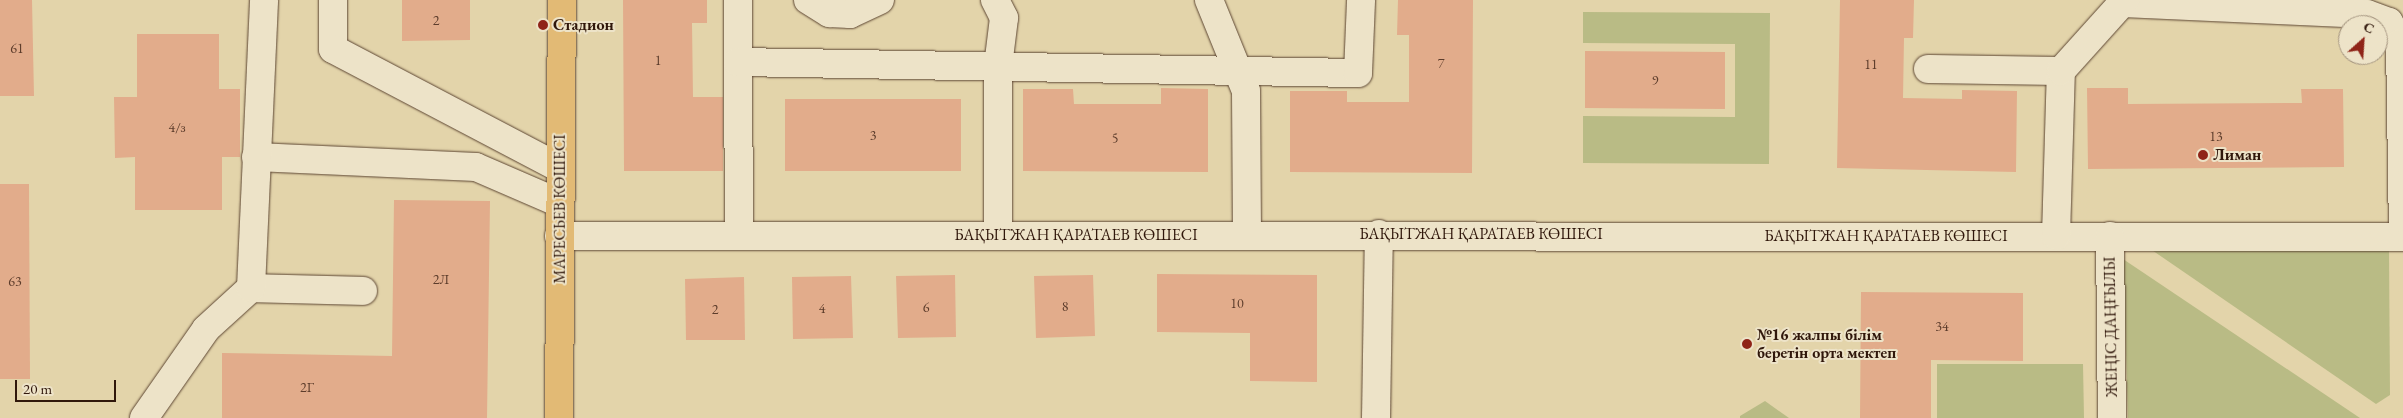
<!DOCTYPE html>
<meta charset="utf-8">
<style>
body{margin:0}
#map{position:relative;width:2403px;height:418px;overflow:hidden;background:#e3d4aa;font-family:"EB Garamond",serif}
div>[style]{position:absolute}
.green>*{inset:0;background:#b9bb85}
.building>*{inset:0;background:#e2ac8b}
.roads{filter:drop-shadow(0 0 1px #5d4633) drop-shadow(0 0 1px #5d4633)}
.minor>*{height:28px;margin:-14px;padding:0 14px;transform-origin:14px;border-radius:14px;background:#ede3c8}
.major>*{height:28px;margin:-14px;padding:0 14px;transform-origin:14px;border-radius:14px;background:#e2ba75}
.dots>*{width:14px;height:14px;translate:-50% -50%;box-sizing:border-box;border:2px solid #ede3c8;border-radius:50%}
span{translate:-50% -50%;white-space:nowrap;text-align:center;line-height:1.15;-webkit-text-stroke:4px #ede3c8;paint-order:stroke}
.number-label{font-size:14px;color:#5c3c2b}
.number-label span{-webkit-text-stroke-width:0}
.poi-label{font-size:16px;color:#30170b;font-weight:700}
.left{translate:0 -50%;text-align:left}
.street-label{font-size:16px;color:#30170b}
.north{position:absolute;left:2338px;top:15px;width:50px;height:50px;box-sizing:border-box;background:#ede3c8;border:1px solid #a1917c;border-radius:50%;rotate:26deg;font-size:14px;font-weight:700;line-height:20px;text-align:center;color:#30170b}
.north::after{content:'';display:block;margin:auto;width:18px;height:22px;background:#8f2418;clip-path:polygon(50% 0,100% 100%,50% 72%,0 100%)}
.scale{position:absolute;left:15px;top:380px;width:101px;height:22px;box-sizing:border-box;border:2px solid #30170b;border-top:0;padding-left:6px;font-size:15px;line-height:18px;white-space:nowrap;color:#30170b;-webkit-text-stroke:4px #ede3c8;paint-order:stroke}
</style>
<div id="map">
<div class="green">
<i style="clip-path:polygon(1583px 12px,1770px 13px,1769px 164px,1583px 163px,1583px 116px,1735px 117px,1735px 44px,1583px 43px)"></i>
<i style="clip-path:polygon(2146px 246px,2389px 248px,2390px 395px,2376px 404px)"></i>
<i style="clip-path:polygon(2123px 259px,2360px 418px,2128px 418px)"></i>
<i style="clip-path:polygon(1937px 364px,2083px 364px,2084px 418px,1937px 418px)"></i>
<i style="clip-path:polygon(1765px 401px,1789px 418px,1740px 418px,1740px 416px)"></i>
</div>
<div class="building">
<i style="clip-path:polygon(0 0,32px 0,34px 96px,0 96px)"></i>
<i style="clip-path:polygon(402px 0,470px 0,470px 40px,402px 41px)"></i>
<i style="clip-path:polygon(623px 0,707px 0,707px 23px,692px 23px,693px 97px,723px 97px,723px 171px,624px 171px)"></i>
<i style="clip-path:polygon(1398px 0,1473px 0,1472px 173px,1290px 172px,1290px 91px,1347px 91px,1347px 102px,1409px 102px,1409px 35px,1397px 35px)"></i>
<i style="clip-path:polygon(1840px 0,1914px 0,1913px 38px,1904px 38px,1903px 98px,1962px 99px,1962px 90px,2017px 91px,2016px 172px,1837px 168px)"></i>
<i style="clip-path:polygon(137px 34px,219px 34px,219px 89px,240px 89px,240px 157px,222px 157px,222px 210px,135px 210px,135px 157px,115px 158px,114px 97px,137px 97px)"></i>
<i style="clip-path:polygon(1585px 51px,1725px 52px,1725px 109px,1585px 108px)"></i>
<i style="clip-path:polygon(1161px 88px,1208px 89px,1208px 172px,1023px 171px,1023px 89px,1073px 89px,1074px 104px,1161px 104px)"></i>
<i style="clip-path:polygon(2087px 88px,2128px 88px,2128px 104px,2302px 103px,2301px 89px,2343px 89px,2344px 167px,2088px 169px)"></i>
<i style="clip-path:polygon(785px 99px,961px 99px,961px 171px,785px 171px)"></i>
<i style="clip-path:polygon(0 184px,29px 184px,30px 379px,0 379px)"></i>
<i style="clip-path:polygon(394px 200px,490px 201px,487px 418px,222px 418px,222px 353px,392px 356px)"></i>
<i style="clip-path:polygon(1157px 274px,1317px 275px,1317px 382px,1250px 381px,1250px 333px,1157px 332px)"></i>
<i style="clip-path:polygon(955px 275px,956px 337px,898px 338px,896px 276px)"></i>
<i style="clip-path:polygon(1093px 275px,1095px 336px,1036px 338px,1034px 276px)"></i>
<i style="clip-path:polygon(851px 276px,853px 338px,793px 339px,792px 277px)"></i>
<i style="clip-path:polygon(744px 277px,745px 340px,686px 340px,685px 279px)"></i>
<i style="clip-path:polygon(1861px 292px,2023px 293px,2023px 361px,1931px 360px,1931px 418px,1860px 418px)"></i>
</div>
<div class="roads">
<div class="minor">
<i style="left:333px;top:0;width:49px;rotate:90deg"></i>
<i style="left:333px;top:49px;width:256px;rotate:27.7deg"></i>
<i style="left:738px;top:0;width:236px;rotate:89.8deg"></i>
<i style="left:808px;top:0;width:25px;rotate:32deg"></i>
<i style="left:829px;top:13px;width:21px;rotate:3deg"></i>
<i style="left:850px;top:14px;width:33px;rotate:-25deg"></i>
<i style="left:995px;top:0;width:20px;rotate:63deg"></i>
<i style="left:1004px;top:18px;width:48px;rotate:97.1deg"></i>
<i style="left:998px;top:66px;width:169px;rotate:90deg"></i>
<i style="left:1209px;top:0;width:98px;rotate:67.9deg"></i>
<i style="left:1246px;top:91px;width:143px;rotate:89.6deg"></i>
<i style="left:2123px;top:3px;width:244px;rotate:2.6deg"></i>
<i style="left:2367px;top:14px;width:23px;rotate:20deg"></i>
<i style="left:2389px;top:22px;width:24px;rotate:62deg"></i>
<i style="left:2400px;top:43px;width:194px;rotate:89.1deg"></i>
<i style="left:738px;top:62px;width:620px;rotate:1.02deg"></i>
<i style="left:1358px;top:73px;width:73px;rotate:-87.6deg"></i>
<i style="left:1928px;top:69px;width:133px;rotate:0.9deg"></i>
<i style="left:256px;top:157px;width:220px;rotate:2.6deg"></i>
<i style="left:476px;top:167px;width:90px;rotate:23.4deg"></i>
<i style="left:559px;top:236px;width:1844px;rotate:0.03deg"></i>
<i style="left:2056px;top:236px;width:165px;rotate:-88.3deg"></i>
<i style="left:2061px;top:71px;width:96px;rotate:-48deg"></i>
<i style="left:2110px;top:236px;width:182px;rotate:89.4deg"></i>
<i style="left:251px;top:288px;width:112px;rotate:1.5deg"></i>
<i style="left:144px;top:418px;width:108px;rotate:-55.1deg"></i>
<i style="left:206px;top:329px;width:61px;rotate:-42.3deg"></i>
<i style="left:251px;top:288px;width:288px;rotate:-87.4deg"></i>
<i style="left:1376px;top:418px;width:184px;rotate:-89.1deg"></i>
</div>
<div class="major">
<i style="left:559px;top:418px;width:418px;rotate:-89.6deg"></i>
</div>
</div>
<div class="dots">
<i style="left:543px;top:25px;background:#8f2418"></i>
<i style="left:2203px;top:155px;background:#8f2418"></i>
<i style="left:1747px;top:344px;background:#8f2418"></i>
</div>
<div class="number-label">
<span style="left:436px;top:20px">2</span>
<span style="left:17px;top:48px">61</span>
<span style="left:658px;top:60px">1</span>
<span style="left:1441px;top:63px">7</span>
<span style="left:1871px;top:64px">11</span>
<span style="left:1655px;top:80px">9</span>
<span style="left:177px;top:127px">4/з</span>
<span style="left:873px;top:135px">3</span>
<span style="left:2216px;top:136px">13</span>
<span style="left:1115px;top:138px">5</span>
<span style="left:441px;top:279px">2Л</span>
<span style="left:15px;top:281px">63</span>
<span style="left:1237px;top:303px">10</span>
<span style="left:1065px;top:306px">8</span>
<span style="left:926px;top:307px">6</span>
<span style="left:822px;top:308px">4</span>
<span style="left:715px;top:309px">2</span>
<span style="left:1942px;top:326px">34</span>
<span style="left:307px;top:387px">2Г</span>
</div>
<div class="poi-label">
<span class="left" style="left:553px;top:25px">Стадион</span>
<span class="left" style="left:2213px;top:155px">Лиман</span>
<span class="left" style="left:1757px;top:344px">№16 жалпы білім<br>беретін орта мектеп</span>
</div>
<div class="street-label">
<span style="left:560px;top:209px;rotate:-90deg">МАРЕСЬЕВ КӨШЕСІ</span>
<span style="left:1481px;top:234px">БАҚЫТЖАН ҚАРАТАЕВ КӨШЕСІ</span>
<span style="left:1076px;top:235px">БАҚЫТЖАН ҚАРАТАЕВ КӨШЕСІ</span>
<span style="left:1886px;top:236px">БАҚЫТЖАН ҚАРАТАЕВ КӨШЕСІ</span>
<span style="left:2111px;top:327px;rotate:-91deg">ЖЕҢІС ДАҢҒЫЛЫ</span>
</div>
<div class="north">С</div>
<div class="scale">20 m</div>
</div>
